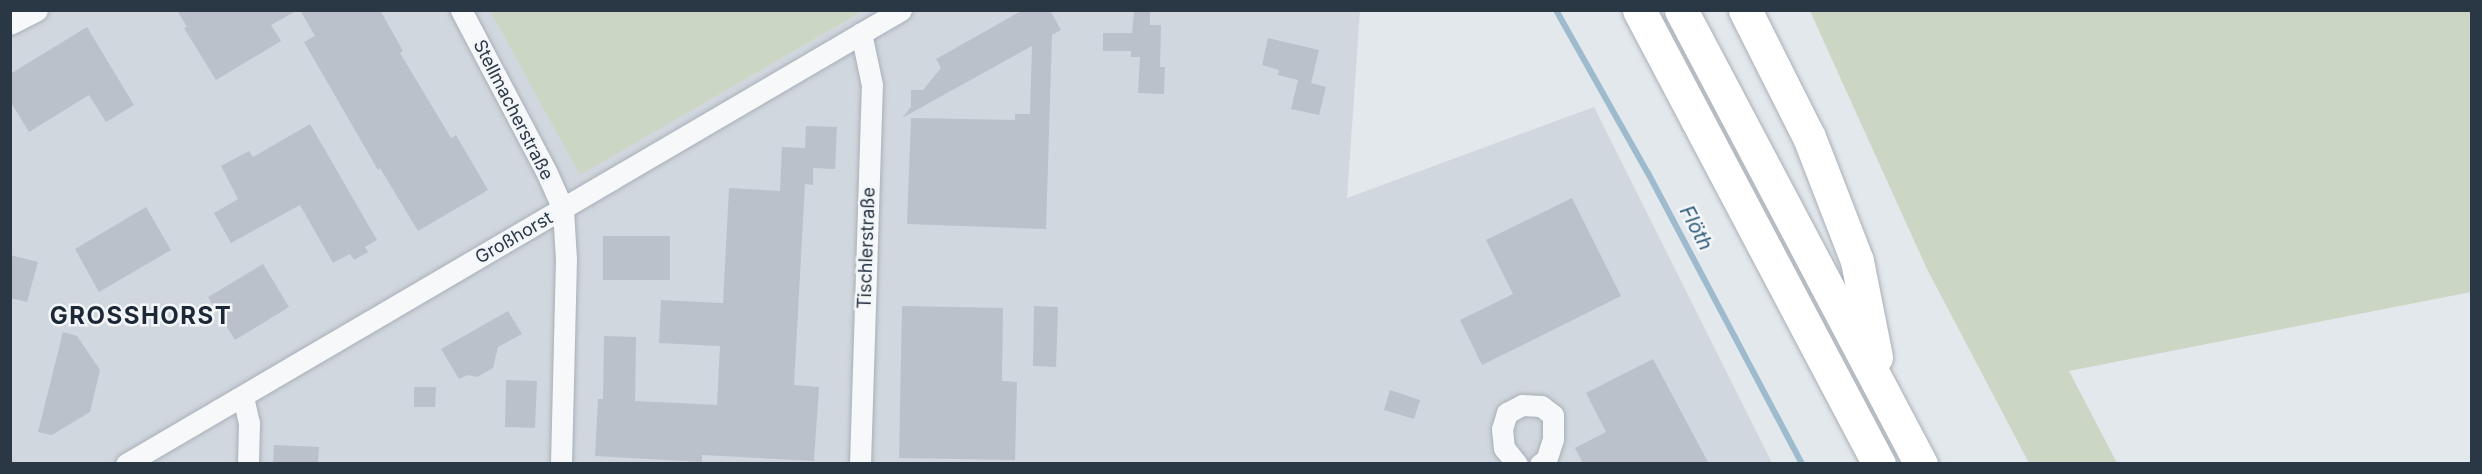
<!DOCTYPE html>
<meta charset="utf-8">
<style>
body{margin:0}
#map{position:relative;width:2482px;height:474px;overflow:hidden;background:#e3e8ec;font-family:Inter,sans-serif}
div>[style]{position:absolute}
.built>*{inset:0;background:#d1d7de}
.green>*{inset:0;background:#cbd6c4}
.stream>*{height:6px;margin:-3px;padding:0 3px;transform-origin:3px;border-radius:3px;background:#9dbbcd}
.building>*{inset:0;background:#bac1ca}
.roads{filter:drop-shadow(0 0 2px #a8afb7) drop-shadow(0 0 2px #a8afb7)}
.street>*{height:21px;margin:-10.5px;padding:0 10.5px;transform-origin:10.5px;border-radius:10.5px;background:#f6f8fa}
.highway>*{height:33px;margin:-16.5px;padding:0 16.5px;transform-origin:16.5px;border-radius:16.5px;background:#fff}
span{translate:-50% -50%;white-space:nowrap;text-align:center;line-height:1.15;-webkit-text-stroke:5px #f3f6f9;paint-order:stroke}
.street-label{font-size:18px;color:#2a3745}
.water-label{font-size:20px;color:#325d7b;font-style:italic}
.district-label{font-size:24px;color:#1c2836;font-weight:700;letter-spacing:1.5px}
.frame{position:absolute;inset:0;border:12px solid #2a3745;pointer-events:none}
</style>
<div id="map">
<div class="built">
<i style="clip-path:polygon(10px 11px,490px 11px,580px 174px,863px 11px,1360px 11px,1347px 198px,1594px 107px,1772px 463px,11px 463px)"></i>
</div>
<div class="green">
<i style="clip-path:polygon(490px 11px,863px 11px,580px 175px)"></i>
<i style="clip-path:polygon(1810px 11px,2471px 11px,2471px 292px,2069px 371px,2117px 463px,2029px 463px,1927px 269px)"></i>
</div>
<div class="stream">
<i style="left:1556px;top:10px;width:187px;rotate:60.6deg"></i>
<i style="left:1648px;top:173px;width:329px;rotate:62.1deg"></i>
</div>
<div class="building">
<i style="clip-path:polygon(177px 10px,298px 10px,271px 25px,281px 41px,216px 80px,184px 28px,187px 27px)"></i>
<i style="clip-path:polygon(300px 10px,380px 10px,403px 51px,400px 53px,451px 138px,456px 135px,488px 190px,418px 231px,380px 168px,378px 170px,304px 42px,315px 36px)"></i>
<i style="clip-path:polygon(1023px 10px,1050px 10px,1061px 30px,1052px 35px,1046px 229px,907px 224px,911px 118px,1015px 120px,1015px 114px,1030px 114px,1032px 46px,902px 118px,911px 107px,911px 90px,923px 90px,941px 68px,936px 59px)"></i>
<i style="clip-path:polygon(1134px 12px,1150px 12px,1150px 25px,1161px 25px,1160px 67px,1165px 67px,1164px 94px,1138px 93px,1140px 57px,1131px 57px,1131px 51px,1103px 51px,1103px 33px,1132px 33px)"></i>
<i style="clip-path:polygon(87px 27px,134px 105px,106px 122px,89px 95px,29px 132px,10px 101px,10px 74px)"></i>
<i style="clip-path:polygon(1268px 38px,1319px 50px,1311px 83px,1326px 87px,1319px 115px,1291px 109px,1298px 80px,1302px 81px,1278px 75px,1279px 70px,1262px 65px)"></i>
<i style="clip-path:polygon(310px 124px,377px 240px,365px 247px,368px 252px,354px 260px,350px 254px,333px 263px,300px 205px,231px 243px,214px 213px,238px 199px,221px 166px,249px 151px,253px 157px)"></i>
<i style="clip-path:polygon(806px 126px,837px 127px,835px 169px,813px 168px,813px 185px,805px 184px,794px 385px,819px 387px,814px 461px,702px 455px,702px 462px,595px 456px,598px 399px,603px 399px,604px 336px,636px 337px,635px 401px,717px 405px,720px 346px,659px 343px,661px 300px,723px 303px,729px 188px,780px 191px,782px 147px,805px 148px)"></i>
<i style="clip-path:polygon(1572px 198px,1621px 296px,1482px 365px,1460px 320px,1513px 294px,1486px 240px)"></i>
<i style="clip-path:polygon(146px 207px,171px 250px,99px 292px,75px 249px)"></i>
<i style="clip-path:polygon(603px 236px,670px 236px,670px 280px,603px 280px)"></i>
<i style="clip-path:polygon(10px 255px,38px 262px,27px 302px,10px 298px)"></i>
<i style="clip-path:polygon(263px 264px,289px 307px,235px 340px,208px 297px)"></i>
<i style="clip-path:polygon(902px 306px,1003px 308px,1002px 381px,1017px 382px,1015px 460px,899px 458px)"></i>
<i style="clip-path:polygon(1034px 306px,1058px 307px,1056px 367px,1033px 366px)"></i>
<i style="clip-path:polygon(508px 311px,522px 334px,498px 347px,493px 368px,477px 377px,468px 375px,459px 379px,441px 349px)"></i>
<i style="clip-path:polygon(63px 332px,77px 336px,100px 370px,90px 412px,52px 435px,38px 432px)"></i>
<i style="clip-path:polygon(1653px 359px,1709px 464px,1583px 464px,1575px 448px,1606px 432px,1586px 393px)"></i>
<i style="clip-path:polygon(506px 380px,537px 381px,535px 428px,505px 427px)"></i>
<i style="clip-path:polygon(414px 387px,436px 387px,435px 407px,414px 407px)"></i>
<i style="clip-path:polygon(1390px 390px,1420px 400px,1414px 419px,1384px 410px)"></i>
<i style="clip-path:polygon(274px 445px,319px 447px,318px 464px,273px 464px)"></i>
</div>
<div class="roads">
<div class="street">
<i style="left:461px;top:10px;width:182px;rotate:62.2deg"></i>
<i style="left:546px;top:171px;width:42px;rotate:65.9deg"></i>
<i style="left:563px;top:209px;width:50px;rotate:86.6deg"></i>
<i style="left:566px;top:259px;width:205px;rotate:91.4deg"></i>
<i style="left:10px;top:24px;width:30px;rotate:-27deg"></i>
<i style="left:243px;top:397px;width:27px;rotate:77deg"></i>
<i style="left:249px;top:423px;width:41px;rotate:91.4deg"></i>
<i style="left:126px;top:464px;width:898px;rotate:-30.36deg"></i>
<i style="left:860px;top:464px;width:379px;rotate:-88.2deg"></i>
<i style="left:872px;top:85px;width:53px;rotate:-101.9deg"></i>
<i style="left:1517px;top:464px;width:21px;rotate:-129deg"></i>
<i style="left:1504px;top:448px;width:19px;rotate:-96deg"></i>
<i style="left:1502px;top:429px;width:17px;rotate:-73deg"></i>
<i style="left:1507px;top:413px;width:17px;rotate:-28deg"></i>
<i style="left:1522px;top:405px;width:19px;rotate:3deg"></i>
<i style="left:1541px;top:406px;width:15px;rotate:37deg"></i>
<i style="left:1553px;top:415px;width:24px;rotate:90deg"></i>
<i style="left:1553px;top:439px;width:22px;rotate:108deg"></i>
<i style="left:1546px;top:460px;width:7px;rotate:146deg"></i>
</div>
<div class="highway">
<i style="left:1639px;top:10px;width:514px;rotate:62.14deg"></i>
<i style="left:1681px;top:10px;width:514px;rotate:62.14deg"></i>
<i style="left:1745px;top:10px;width:142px;rotate:63.3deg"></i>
<i style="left:1809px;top:137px;width:133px;rotate:68.8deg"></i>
<i style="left:1857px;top:261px;width:98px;rotate:78.8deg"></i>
</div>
</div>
<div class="street-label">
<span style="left:513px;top:110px;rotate:63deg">Stellmacherstraße</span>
<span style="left:514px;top:238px;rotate:-30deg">Großhorst</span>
<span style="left:867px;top:248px;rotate:-88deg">Tischlerstraße</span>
</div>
<div class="water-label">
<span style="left:1696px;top:228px;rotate:62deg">Flöth</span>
</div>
<div class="district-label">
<span style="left:141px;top:316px">GROSSHORST</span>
</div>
<div class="frame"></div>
</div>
